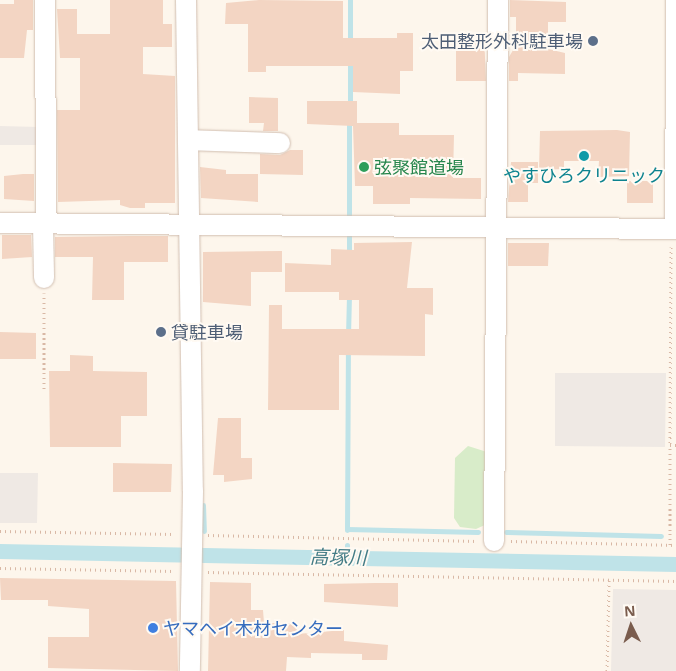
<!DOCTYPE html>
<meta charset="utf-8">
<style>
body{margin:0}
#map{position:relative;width:676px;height:671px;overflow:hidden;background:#fdf6ec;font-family:"Noto Sans","Noto Sans JP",sans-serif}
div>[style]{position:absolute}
.industrial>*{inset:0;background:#efe9e4}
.green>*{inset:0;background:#d8ecc9}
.water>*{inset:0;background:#bfe3e8}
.stream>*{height:5px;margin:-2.5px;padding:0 2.5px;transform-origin:2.5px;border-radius:2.5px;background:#bfe3e8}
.building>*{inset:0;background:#f3d5c3}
.path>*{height:3px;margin-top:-1.5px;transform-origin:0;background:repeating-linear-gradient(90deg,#d9b8a5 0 1px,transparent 0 5px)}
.roads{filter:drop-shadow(0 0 1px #d1beb0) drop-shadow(0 0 1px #d1beb0)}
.minor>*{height:20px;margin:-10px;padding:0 10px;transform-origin:10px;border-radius:10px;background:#fff}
.dots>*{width:14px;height:14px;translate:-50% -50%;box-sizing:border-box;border:2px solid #fffaf3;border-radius:50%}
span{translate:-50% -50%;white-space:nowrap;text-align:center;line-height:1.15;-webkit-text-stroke:4px #fffaf3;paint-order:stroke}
.service-label{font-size:18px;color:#4e5e75}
.right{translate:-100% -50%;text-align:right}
.left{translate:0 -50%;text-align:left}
.leisure-label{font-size:18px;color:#27864d}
.culture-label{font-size:18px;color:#0d838f}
.shop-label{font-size:18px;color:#366cbe}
.water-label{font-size:19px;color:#437c86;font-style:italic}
.north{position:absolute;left:606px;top:601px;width:50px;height:50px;-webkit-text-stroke:4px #fffaf3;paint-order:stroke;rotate:356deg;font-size:14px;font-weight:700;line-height:20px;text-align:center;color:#7a5c4d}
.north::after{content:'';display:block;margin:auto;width:18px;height:22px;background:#7a5c4d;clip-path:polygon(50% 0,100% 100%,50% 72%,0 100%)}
</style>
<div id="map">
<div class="industrial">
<i style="clip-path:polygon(0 126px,39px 127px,39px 145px,0 145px)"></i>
<i style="clip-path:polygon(555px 373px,666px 373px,665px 447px,555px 446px)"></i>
<i style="clip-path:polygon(0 473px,38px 473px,37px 523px,0 523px)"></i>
<i style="clip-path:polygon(613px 589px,676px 590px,676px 671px,611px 671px)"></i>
</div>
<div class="green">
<i style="clip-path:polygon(468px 446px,487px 452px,487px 524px,476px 529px,460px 527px,454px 518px,455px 458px)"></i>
</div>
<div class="water">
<i style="clip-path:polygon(0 544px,676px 557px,676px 572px,0 559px)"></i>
</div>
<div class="stream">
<i style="left:350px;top:44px;width:44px;rotate:-90deg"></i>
<i style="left:350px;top:107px;width:47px;rotate:-90deg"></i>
<i style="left:349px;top:216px;width:96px;rotate:-90deg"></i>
<i style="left:349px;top:256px;width:20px;rotate:-90deg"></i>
<i style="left:348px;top:336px;width:42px;rotate:-88.6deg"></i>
<i style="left:203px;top:505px;width:26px;rotate:88deg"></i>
<i style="left:347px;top:529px;width:131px;rotate:1.3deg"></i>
<i style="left:347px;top:530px;width:181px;rotate:-89.7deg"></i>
<i style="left:506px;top:532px;width:155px;rotate:1.5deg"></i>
<i style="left:347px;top:557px;width:12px;rotate:-90deg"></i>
</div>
<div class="building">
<i style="clip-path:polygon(14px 0,33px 0,33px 30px,27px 30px,24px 58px,0 58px,0 4px,14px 4px)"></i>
<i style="clip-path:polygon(110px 0,163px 0,163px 24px,172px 24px,172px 47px,143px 47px,143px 74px,175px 76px,175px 203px,145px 203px,145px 208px,130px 208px,120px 205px,120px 200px,58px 202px,57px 110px,80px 110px,80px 58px,60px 58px,57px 9px,77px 9px,77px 34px,110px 34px)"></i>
<i style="clip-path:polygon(259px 0,343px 1px,343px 38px,397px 38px,397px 33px,413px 33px,413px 71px,400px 71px,400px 94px,353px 92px,353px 66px,266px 66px,266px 72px,248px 72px,248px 24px,225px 24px,226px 3px)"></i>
<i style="clip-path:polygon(510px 0,566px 2px,566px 22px,548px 22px,548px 49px,565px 53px,565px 74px,518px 73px,518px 81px,509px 81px,509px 57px,516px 45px,516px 17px,510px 17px)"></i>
<i style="clip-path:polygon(456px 33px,484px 34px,486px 81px,456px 81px)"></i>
<i style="clip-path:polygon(249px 97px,278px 98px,278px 131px,263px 131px,264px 123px,249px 123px)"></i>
<i style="clip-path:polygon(307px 101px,357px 101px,357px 123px,399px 123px,399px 135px,454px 135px,453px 178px,481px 178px,481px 199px,410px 198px,410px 204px,373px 204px,373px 186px,355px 186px,353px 126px,307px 124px)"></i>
<i style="clip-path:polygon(617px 130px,630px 132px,629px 176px,598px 177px,599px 161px,564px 161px,564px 169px,539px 170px,540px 131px)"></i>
<i style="clip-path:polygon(290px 150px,303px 150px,303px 175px,260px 174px,260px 154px,280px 155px)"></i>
<i style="clip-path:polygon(511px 162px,538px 162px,538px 183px,528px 183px,528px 202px,508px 202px)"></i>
<i style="clip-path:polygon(200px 167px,226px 170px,226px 174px,258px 174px,258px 202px,201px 198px)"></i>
<i style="clip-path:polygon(23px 174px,34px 174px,34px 201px,4px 199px,4px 176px)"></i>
<i style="clip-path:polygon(627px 181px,653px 181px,653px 203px,627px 203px)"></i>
<i style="clip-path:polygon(2px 235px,31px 235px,32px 257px,2px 259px)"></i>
<i style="clip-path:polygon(130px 236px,168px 236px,168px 262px,124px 262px,124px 300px,92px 300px,93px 257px,55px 257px,55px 237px)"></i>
<i style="clip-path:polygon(412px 242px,407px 288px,433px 288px,433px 315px,425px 314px,425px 356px,339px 355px,339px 410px,268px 410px,269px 305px,282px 305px,282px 329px,359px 329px,359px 300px,339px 300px,339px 292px,285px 292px,285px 263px,331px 265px,331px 249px,354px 250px,354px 243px)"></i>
<i style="clip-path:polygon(508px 243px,549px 243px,548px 266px,508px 266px)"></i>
<i style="clip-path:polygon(282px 251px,282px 272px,251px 272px,251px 306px,203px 302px,203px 252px)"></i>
<i style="clip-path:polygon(0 332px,36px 333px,36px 359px,0 359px)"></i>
<i style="clip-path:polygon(70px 355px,93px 356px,93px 371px,147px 372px,147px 416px,121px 416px,121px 447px,50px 447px,49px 371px,70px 371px)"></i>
<i style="clip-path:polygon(218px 418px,241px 418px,241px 458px,252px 458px,252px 479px,224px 482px,224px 475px,213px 475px)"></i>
<i style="clip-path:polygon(113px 463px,172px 464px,171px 492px,113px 492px)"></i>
<i style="clip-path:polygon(0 578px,176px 581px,178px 671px,48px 668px,48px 637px,89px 637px,89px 609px,48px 606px,48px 600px,1px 600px)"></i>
<i style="clip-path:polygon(210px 582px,251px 583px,251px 610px,263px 610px,264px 623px,297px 623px,297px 634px,344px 630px,344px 641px,388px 645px,387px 660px,362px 660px,362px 654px,311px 653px,311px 658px,287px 657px,286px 671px,208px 671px)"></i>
<i style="clip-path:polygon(375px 583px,398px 583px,398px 607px,324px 602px,324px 584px)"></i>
</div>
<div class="path">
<i style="left:671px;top:247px;width:198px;rotate:90.3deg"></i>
<i style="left:670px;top:445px;width:6px"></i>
<i style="left:44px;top:293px;width:97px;rotate:90deg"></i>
<i style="left:0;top:531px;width:174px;rotate:1deg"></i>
<i style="left:208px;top:535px;width:269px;rotate:1.3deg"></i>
<i style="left:511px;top:541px;width:165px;rotate:1.4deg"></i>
<i style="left:670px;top:545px;width:100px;rotate:-90deg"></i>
<i style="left:0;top:568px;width:174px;rotate:1deg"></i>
<i style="left:208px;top:572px;width:468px;rotate:1.1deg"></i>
<i style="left:607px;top:671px;width:91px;rotate:-88.7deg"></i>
</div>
<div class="roads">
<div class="minor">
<i style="left:45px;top:0;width:224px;rotate:89.7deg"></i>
<i style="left:186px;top:0;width:491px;rotate:89.2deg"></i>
<i style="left:193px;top:491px;width:180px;rotate:91deg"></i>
<i style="left:188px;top:140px;width:92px;rotate:1.9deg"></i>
<i style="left:0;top:223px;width:676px;rotate:0.51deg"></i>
<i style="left:43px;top:224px;width:54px;rotate:88.9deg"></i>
<i style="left:675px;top:229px;width:229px;rotate:-89.7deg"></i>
<i style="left:494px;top:541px;width:541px;rotate:-89.58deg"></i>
</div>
</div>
<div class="dots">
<i style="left:593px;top:41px;background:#5c6f8a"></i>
<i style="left:584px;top:156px;background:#0f9aa8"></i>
<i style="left:364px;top:167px;background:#2e9e5b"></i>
<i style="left:161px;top:332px;background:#5c6f8a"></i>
<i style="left:153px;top:628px;background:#3f7fe0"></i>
</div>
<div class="service-label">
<span class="right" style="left:583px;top:41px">太田整形外科駐車場</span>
<span class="left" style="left:171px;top:332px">貸駐車場</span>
</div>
<div class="leisure-label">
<span class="left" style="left:374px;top:167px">弦聚館道場</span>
</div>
<div class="culture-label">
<span style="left:584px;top:175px">やすひろクリニック</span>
</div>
<div class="shop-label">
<span class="left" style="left:163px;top:628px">ヤマヘイ木材センター</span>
</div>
<div class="water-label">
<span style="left:338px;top:558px;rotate:1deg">高塚川</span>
</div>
<div class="north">N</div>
</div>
